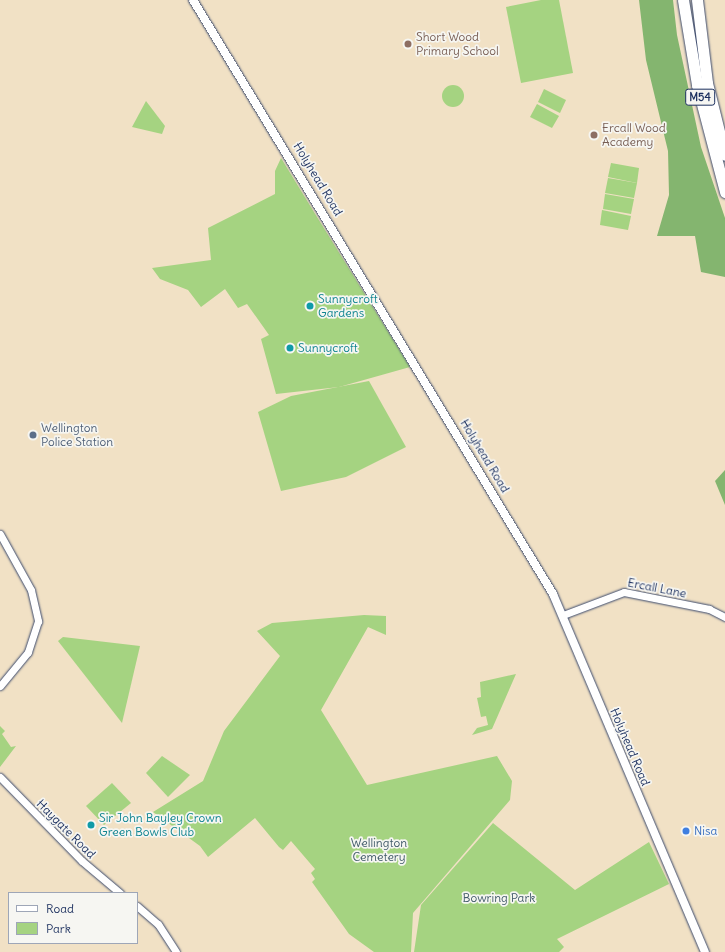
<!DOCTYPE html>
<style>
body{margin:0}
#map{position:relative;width:725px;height:952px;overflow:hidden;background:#f1e1c5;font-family:Delius,sans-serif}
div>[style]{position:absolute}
.green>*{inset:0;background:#a5d381}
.round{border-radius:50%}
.forest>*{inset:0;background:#84b56f}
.roads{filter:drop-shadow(0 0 1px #3b4a6d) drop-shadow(0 0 1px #3b4a6d)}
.tertiary>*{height:7px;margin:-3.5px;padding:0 3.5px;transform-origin:3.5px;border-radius:3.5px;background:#fff}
.secondary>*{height:8px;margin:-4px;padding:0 4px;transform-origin:4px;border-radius:4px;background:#fff}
.motorway>*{height:11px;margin:-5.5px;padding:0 5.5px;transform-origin:5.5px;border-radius:5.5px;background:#fff}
.dots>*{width:11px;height:11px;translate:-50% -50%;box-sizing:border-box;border:2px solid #f6f6f2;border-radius:50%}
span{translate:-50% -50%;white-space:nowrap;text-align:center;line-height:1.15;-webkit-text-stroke:3.5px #f6f6f2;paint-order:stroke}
.shield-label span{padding:1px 3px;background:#f6f6f2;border:1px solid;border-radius:3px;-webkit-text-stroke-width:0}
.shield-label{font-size:11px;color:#1b2f5e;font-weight:700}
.education-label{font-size:12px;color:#785e54}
.left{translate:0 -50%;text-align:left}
.street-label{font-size:12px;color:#1b2f5e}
.culture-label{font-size:12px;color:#0d838f}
.service-label{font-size:12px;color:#4e5e75}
.shop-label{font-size:12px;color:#366cbe}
.park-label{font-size:12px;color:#3e5867}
.legend{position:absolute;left:8px;top:892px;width:130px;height:52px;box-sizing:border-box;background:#f6f6f2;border:1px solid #9ea6b7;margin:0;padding:5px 7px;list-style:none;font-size:12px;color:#1b2f5e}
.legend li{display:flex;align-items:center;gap:8px;height:20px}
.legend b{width:20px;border:1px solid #9ea6b7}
</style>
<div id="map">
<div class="green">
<i style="clip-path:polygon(541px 0,559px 0,573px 73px,521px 83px,506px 7px)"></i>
<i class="round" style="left:442px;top:85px;width:22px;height:22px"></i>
<i style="clip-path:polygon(544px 89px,566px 100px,560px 113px,538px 102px)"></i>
<i style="clip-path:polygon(146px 101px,165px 126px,162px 134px,132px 127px)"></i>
<i style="clip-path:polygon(537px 104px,559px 116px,552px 128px,530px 117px)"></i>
<i style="clip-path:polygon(281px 158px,317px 217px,410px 367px,339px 387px,276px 394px,261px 339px,269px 335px,247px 304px,238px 308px,225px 289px,201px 307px,188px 290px,160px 279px,152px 268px,211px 260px,208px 228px,275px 194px,275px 171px)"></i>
<i style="clip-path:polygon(611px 163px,639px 168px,637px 183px,608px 177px)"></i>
<i style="clip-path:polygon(608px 178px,637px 183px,634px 198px,605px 193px)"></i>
<i style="clip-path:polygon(605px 194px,634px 199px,631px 214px,603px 209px)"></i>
<i style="clip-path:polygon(602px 210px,631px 216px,628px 230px,600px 225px)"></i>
<i style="clip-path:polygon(369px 381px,406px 447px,346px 477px,281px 491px,258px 412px,291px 396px)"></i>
<i style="clip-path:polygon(364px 615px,386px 616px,386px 635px,368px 627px,321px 710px,367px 785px,497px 756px,512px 781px,510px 800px,413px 913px,411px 952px,374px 952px,349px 934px,312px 882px,315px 879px,311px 873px,315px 869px,291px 841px,283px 850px,279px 847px,255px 818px,208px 857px,200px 846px,153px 812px,203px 781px,224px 731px,280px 656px,257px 631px,272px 623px)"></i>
<i style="clip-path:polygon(63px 637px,140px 646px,122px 723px,58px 641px)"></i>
<i style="clip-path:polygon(516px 674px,492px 729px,472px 735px,477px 728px,488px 725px,486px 716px,481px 717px,477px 698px,481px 697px,480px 682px)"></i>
<i style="clip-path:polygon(0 726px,5px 731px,2px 734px,11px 747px,16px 746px,0 767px)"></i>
<i style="clip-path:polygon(162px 756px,190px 775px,168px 797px,146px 773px)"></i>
<i style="clip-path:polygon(112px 783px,131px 803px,104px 825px,86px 806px)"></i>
<i style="clip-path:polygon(493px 823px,575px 890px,649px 842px,669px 884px,557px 939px,564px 947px,559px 952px,414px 952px,421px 905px)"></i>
</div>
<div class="forest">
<i style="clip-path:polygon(639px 0,673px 0,677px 35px,701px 147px,725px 218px,725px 277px,701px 272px,695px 236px,657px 236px,669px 195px,668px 151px,646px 60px)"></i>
<i style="clip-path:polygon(725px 470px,725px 505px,715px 481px)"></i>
</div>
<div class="roads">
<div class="tertiary">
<i style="left:0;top:534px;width:64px;rotate:61deg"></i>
<i style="left:31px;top:590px;width:32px;rotate:77deg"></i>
<i style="left:38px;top:621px;width:33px;rotate:108deg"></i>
<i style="left:28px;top:652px;width:44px;rotate:129.5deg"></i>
<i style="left:563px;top:615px;width:65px;rotate:-20.7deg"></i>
<i style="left:624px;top:592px;width:87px;rotate:11.3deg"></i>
<i style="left:709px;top:609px;width:18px;rotate:27deg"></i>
<i style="left:0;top:777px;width:117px;rotate:45.7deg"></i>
<i style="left:82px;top:861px;width:50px;rotate:40.1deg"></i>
<i style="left:137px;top:906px;width:28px;rotate:41deg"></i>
<i style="left:158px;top:924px;width:33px;rotate:57deg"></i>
</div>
<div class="secondary">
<i style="left:193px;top:0;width:695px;rotate:58.78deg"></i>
<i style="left:553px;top:594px;width:389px;rotate:67deg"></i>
</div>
<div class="motorway">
<i style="left:683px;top:0;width:86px;rotate:80.6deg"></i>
<i style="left:697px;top:85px;width:111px;rotate:75.3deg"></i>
<i style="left:697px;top:0;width:84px;rotate:83.1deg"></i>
<i style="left:707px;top:83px;width:74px;rotate:76deg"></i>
</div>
</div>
<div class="dots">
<i style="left:408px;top:44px;background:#8d6e63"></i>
<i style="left:594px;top:135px;background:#8d6e63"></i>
<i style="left:310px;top:306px;background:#0f9aa8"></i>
<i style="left:290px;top:348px;background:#0f9aa8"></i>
<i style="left:33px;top:435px;background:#5c6f8a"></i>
<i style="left:91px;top:825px;background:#0f9aa8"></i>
<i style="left:686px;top:831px;background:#3f7fe0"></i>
</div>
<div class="shield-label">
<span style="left:700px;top:97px">M54</span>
</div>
<div class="education-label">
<span class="left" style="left:416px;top:44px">Short Wood<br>Primary School</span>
<span class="left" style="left:602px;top:135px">Ercall Wood<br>Academy</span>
</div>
<div class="street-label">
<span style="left:318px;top:179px;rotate:59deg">Holyhead Road</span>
<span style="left:485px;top:456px;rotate:59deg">Holyhead Road</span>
<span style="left:657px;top:588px;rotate:11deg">Ercall Lane</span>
<span style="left:630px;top:747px;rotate:67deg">Holyhead Road</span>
<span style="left:66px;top:829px;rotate:45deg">Haygate Road</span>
</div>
<div class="culture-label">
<span class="left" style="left:318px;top:306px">Sunnycroft<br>Gardens</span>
<span class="left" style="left:298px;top:348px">Sunnycroft</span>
<span class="left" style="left:99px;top:825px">Sir John Bayley Crown<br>Green Bowls Club</span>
</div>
<div class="service-label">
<span class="left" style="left:41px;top:435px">Wellington<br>Police Station</span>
</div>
<div class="shop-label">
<span class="left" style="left:694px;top:831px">Nisa</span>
</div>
<div class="park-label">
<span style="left:379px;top:850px">Wellington<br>Cemetery</span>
<span style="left:499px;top:898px">Bowring Park</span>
</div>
<ul class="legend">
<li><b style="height:5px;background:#fff"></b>Road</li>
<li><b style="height:11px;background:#a5d381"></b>Park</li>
</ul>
</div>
